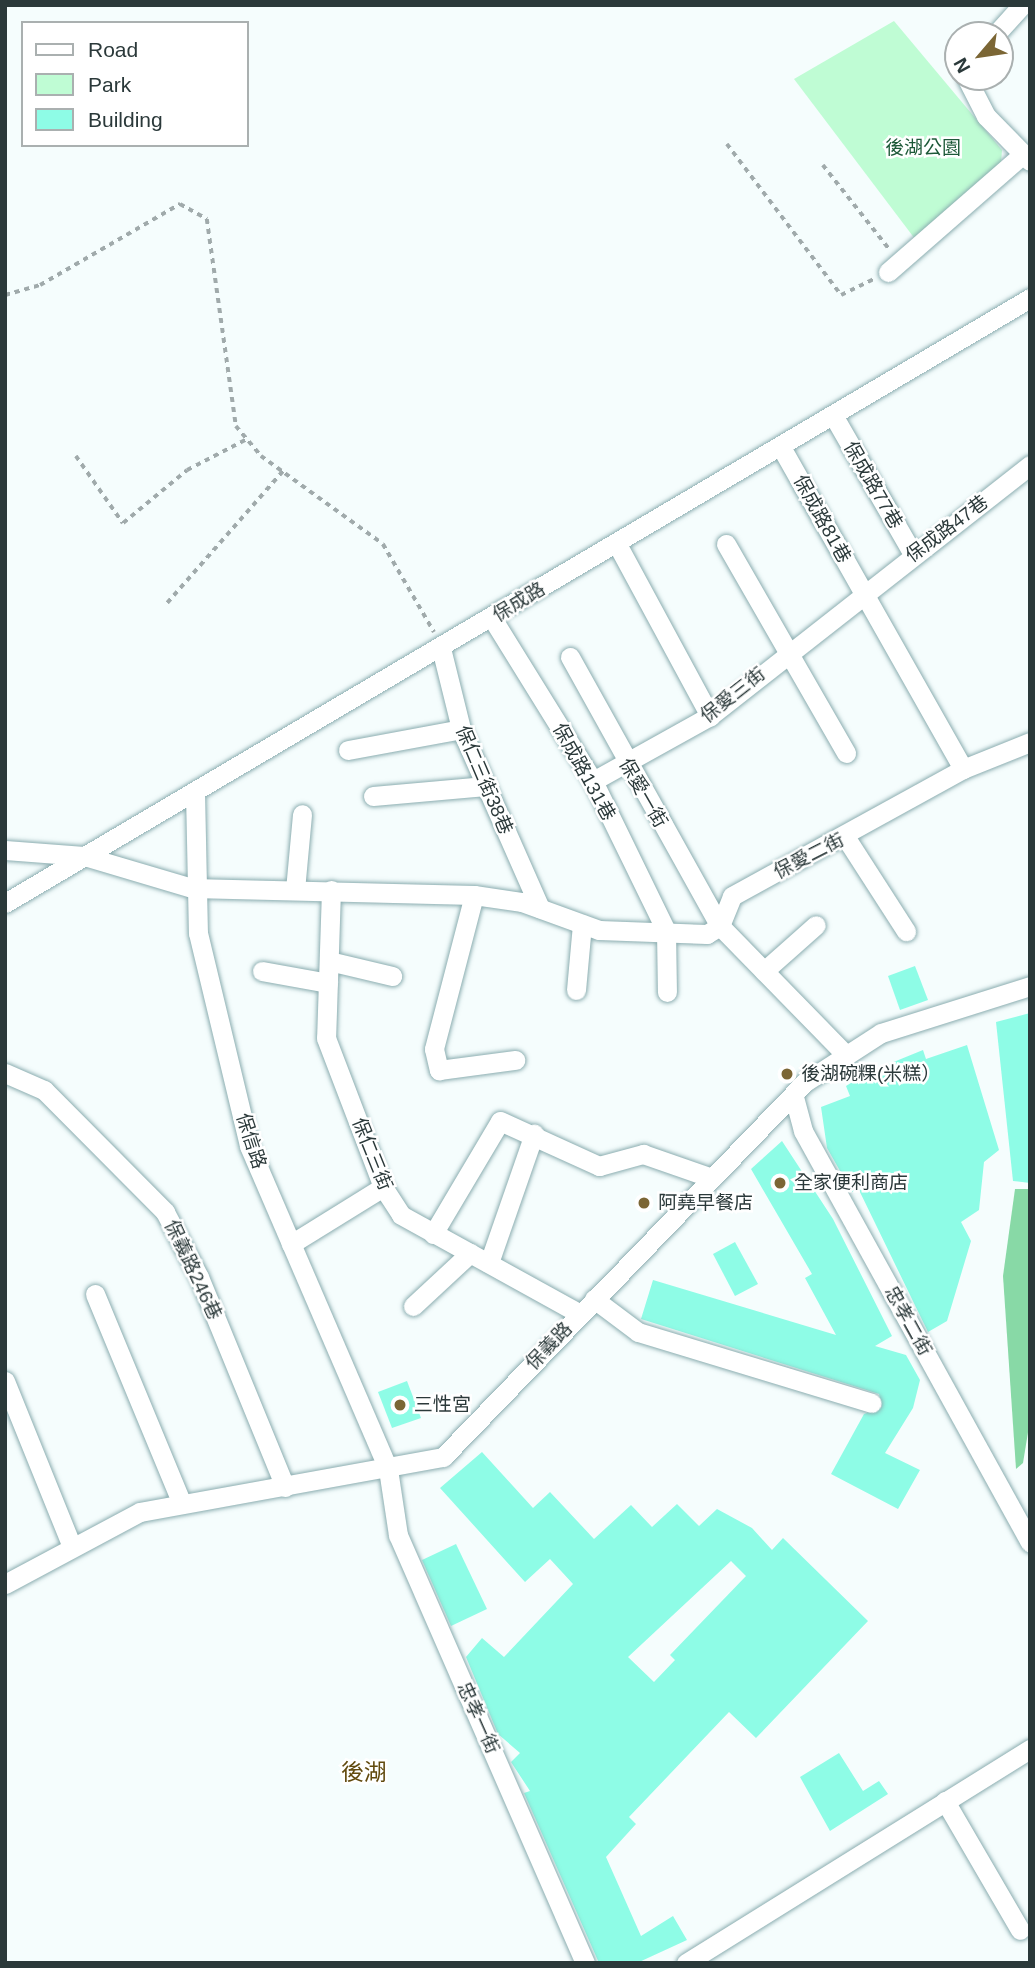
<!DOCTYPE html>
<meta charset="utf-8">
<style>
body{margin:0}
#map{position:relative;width:1035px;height:1968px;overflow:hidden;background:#f5fdfd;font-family:Arial,"Noto Sans TC",sans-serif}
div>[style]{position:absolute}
.green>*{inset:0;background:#bffcd4}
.forest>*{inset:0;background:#88d9a6}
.building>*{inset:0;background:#8efce6}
.path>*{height:3.5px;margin-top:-1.75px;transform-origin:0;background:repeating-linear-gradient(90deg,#a0aaab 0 5px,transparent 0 10px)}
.roads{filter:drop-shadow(0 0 2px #8badb0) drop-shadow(0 0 2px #8badb0)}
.minor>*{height:19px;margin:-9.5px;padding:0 9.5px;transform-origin:9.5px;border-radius:9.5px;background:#fff}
.dots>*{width:19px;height:19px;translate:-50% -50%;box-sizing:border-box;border:4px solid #fff;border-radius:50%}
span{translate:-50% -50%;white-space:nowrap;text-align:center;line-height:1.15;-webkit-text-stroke:5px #fff;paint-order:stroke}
.park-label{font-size:19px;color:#1d5938}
.street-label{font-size:19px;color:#2b393a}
.poi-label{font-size:19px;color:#2b393a}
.left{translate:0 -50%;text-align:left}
.quarter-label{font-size:23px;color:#614a0e}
.frame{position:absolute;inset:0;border:7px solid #2b393a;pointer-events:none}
.legend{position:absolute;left:21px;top:21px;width:228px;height:126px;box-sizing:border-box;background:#fff;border:2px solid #aab0b0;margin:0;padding:9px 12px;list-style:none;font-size:21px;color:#2b393a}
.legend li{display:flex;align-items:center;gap:14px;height:35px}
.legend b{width:35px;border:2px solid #aab0b0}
.north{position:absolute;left:944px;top:21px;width:70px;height:70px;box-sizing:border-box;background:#fff;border:2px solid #aab0b0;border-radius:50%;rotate:241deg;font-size:19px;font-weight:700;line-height:28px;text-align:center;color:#2b393a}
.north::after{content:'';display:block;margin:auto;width:24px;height:32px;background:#7b6635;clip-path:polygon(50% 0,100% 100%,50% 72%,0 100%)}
</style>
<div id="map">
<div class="green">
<i style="clip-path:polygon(894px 21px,1002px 150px,1001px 163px,915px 239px,794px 79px)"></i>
</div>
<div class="forest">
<i style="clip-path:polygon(1015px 1189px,1030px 1189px,1030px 1420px,1023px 1463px,1016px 1469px,1003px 1276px)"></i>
</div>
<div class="building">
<i style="clip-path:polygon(915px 966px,928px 1000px,900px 1010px,888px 976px)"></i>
<i style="clip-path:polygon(1030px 1013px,1030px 1183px,1013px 1181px,996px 1022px)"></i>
<i style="clip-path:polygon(967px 1045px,999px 1150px,984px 1162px,979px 1210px,961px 1222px,971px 1241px,947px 1321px,928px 1332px,858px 1188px,852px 1192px,827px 1148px,821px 1107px,850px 1096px,846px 1086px,869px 1072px,923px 1050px,926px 1059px)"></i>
<i style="clip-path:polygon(782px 1141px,833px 1219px,892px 1336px,875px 1346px,906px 1355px,920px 1380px,913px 1408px,885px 1453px,920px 1470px,898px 1509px,831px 1474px,864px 1414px,882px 1407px,879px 1394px,641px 1319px,653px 1280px,836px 1335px,805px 1278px,812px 1274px,751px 1169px)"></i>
<i style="clip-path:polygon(735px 1242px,758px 1284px,735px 1296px,713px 1254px)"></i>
<i style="clip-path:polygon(407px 1381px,421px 1418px,392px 1428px,378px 1392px)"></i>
<i style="clip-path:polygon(evenodd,482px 1452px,533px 1508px,550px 1492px,594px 1539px,631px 1505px,652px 1527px,677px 1504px,699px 1526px,717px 1509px,752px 1528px,772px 1550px,783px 1538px,868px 1621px,756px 1738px,729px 1712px,629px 1817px,636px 1824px,606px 1857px,641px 1936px,673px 1916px,687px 1940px,637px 1963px,599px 1963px,524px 1793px,530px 1791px,511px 1762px,520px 1753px,498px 1734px,466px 1657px,482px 1638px,504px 1657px,573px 1584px,550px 1559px,525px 1582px,440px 1488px,482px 1452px,731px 1561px,746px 1576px,670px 1655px,675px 1660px,654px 1682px,628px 1657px,731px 1561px)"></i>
<i style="clip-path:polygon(456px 1544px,487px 1609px,451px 1626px,422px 1560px)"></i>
<i style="clip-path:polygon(839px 1753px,863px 1791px,879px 1781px,888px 1794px,830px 1831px,800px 1777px)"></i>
</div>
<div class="path">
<i style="left:727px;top:144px;width:189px;rotate:52.9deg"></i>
<i style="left:841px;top:295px;width:37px;rotate:-26deg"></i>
<i style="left:823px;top:165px;width:108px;rotate:51.8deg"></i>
<i style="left:5px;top:295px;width:36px;rotate:-16deg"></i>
<i style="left:40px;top:285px;width:162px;rotate:-30.1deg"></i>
<i style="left:180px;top:204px;width:31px;rotate:29deg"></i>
<i style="left:207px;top:219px;width:209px;rotate:82deg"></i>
<i style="left:236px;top:426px;width:39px;rotate:50deg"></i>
<i style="left:261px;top:456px;width:150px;rotate:35.8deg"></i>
<i style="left:383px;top:544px;width:102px;rotate:59.9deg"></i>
<i style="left:76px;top:456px;width:82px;rotate:55deg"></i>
<i style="left:123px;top:523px;width:83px;rotate:-39.6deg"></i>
<i style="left:187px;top:470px;width:68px;rotate:-27.3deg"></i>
<i style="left:167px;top:603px;width:176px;rotate:-48.7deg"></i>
</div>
<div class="roads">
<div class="minor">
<i style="left:995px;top:35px;width:40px;rotate:-48deg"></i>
<i style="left:966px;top:77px;width:44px;rotate:62.9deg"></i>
<i style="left:986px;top:116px;width:63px;rotate:45.6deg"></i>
<i style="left:888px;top:272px;width:175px;rotate:-41.1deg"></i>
<i style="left:833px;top:415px;width:160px;rotate:60.1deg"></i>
<i style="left:781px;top:447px;width:370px;rotate:60.5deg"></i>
<i style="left:617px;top:544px;width:196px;rotate:61.6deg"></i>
<i style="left:726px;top:544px;width:241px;rotate:60.1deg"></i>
<i style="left:492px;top:618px;width:192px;rotate:58.2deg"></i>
<i style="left:593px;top:781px;width:167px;rotate:64deg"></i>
<i style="left:666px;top:931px;width:61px;rotate:89.1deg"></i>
<i style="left:441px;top:648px;width:83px;rotate:76.1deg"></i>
<i style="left:461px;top:729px;width:196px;rotate:66.2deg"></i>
<i style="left:570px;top:657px;width:308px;rotate:60.9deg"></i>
<i style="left:720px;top:926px;width:176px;rotate:45.7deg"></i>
<i style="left:348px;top:750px;width:115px;rotate:-10.5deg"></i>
<i style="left:593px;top:781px;width:134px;rotate:-29.1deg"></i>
<i style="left:710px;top:716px;width:407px;rotate:-38.1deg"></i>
<i style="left:195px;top:792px;width:141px;rotate:88.8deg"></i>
<i style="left:198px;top:933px;width:219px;rotate:76.5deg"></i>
<i style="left:249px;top:1146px;width:352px;rotate:66.7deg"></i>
<i style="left:388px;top:1469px;width:67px;rotate:81.4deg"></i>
<i style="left:398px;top:1535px;width:467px;rotate:66.4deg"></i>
<i style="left:373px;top:796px;width:113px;rotate:-5.1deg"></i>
<i style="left:846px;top:838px;width:111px;rotate:57.2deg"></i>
<i style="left:5px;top:850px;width:79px;rotate:4.3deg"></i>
<i style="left:84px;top:856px;width:113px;rotate:16.5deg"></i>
<i style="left:192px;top:888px;width:282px;rotate:1.4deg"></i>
<i style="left:474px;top:895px;width:49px;rotate:8.3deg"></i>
<i style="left:522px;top:902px;width:82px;rotate:20deg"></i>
<i style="left:599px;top:930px;width:108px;rotate:2.1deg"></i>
<i style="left:707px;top:934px;width:15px;rotate:-32deg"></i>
<i style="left:720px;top:926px;width:32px;rotate:-68deg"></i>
<i style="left:732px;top:896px;width:264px;rotate:-28.8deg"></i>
<i style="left:963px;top:769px;width:72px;rotate:-21.9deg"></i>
<i style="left:295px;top:890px;width:76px;rotate:-84.7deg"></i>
<i style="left:331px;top:890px;width:148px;rotate:91.9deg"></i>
<i style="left:326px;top:1038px;width:160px;rotate:69.1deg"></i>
<i style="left:383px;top:1187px;width:33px;rotate:57deg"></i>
<i style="left:401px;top:1215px;width:205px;rotate:28.9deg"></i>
<i style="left:474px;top:895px;width:159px;rotate:104.6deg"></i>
<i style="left:434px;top:1049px;width:22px;rotate:77deg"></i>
<i style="left:439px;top:1070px;width:77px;rotate:-7.5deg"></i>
<i style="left:5px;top:903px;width:1190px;rotate:-30.55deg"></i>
<i style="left:329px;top:961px;width:65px;rotate:13.4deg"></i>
<i style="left:262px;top:971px;width:67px;rotate:10.3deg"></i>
<i style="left:764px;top:971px;width:69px;rotate:-41.5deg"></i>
<i style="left:576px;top:990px;width:66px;rotate:-84.8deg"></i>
<i style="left:5px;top:1073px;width:43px;rotate:23.6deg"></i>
<i style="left:44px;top:1090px;width:172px;rotate:45.2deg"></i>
<i style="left:165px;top:1212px;width:73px;rotate:62.4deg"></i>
<i style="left:199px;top:1277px;width:227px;rotate:67.7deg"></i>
<i style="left:794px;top:1097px;width:35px;rotate:75deg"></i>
<i style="left:803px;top:1131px;width:470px;rotate:61.1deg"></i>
<i style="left:433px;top:1234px;width:131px;rotate:-59.3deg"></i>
<i style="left:500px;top:1121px;width:109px;rotate:24.4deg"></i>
<i style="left:599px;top:1166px;width:46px;rotate:-15.3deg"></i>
<i style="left:643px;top:1154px;width:73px;rotate:19.2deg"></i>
<i style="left:291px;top:1244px;width:108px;rotate:-31.8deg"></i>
<i style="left:489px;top:1263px;width:137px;rotate:-70.8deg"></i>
<i style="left:95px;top:1294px;width:227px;rotate:67.5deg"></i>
<i style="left:594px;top:1299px;width:55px;rotate:36.9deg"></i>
<i style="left:638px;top:1332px;width:244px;rotate:16.9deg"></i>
<i style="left:413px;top:1306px;width:78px;rotate:-42.9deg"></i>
<i style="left:5px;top:1381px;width:176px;rotate:68deg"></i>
<i style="left:5px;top:1584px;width:153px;rotate:-28.1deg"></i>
<i style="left:140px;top:1512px;width:308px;rotate:-10.3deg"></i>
<i style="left:443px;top:1457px;width:521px;rotate:-46.01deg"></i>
<i style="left:805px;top:1082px;width:90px;rotate:-32.8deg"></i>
<i style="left:881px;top:1033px;width:156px;rotate:-17.5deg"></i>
<i style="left:945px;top:1801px;width:149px;rotate:59.8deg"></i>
<i style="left:686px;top:1963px;width:405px;rotate:-31.9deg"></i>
</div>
</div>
<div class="dots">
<i style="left:787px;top:1074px;background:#7b6635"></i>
<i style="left:780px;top:1183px;background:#7b6635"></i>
<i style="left:644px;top:1203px;background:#7b6635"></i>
<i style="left:400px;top:1405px;background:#7b6635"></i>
</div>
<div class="park-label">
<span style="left:923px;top:148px">後湖公園</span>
</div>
<div class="street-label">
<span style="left:873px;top:485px;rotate:60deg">保成路77巷</span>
<span style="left:822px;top:519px;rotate:61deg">保成路81巷</span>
<span style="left:947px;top:529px;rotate:-37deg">保成路47巷</span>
<span style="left:519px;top:602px;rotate:-31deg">保成路</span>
<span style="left:733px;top:695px;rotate:-38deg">保愛三街</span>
<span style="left:584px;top:772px;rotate:61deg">保成路131巷</span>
<span style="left:484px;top:780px;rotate:67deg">保仁三街38巷</span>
<span style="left:643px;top:793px;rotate:60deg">保愛一街</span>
<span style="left:809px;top:856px;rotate:-27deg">保愛二街</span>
<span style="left:251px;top:1141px;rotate:72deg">保信路</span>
<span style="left:372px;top:1154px;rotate:68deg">保仁三街</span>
<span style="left:193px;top:1270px;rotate:65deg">保義路246巷</span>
<span style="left:908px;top:1321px;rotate:61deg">忠孝二街</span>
<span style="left:549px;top:1346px;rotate:-46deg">保義路</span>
<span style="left:478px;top:1718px;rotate:66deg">忠孝一街</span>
</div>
<div class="poi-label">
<span class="left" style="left:801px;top:1074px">後湖碗粿(米糕）</span>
<span class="left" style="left:794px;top:1183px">全家便利商店</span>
<span class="left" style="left:658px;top:1203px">阿堯早餐店</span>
<span class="left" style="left:414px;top:1405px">三性宮</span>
</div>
<div class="quarter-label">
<span style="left:364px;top:1772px">後湖</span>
</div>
<div class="frame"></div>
<ul class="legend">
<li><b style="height:9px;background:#fff"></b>Road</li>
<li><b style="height:19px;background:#bffcd4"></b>Park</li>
<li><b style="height:19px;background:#8efce6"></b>Building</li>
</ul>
<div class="north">N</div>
</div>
